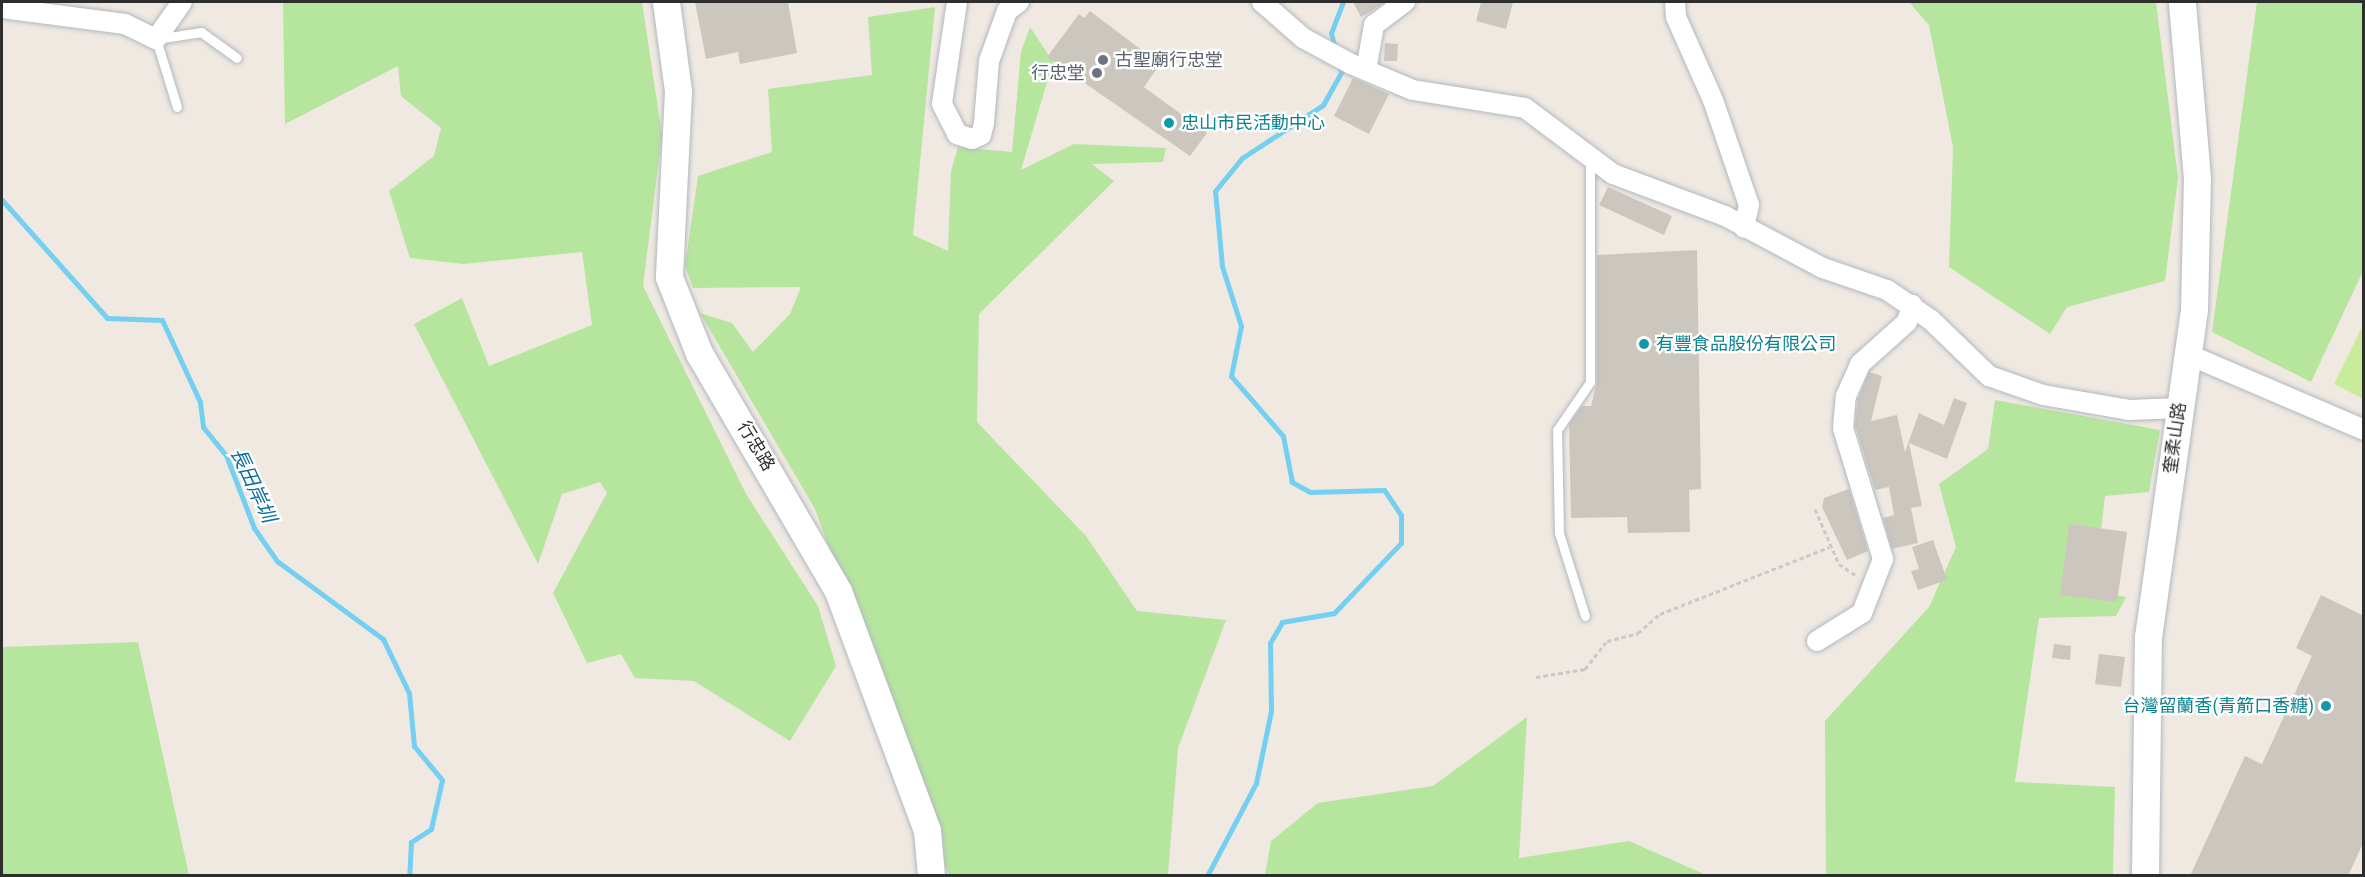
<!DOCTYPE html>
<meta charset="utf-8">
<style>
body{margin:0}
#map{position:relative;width:2365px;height:877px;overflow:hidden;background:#efe9e1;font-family:"Roboto Condensed","Noto Sans TC",sans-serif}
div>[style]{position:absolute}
.green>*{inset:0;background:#b6e59e}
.pitch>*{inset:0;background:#c9ec9a}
.stream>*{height:5px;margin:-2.5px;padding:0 2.5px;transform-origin:2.5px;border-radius:2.5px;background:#75cff0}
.building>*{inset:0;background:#cbc7bf}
.path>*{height:3px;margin-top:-1.5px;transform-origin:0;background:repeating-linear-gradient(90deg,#c9c9c9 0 4.5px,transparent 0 7.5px)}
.roads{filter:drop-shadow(0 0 2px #b4b7c1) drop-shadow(0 0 2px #b4b7c1)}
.lane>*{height:9px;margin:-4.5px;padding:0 4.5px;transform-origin:4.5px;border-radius:4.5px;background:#fff}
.street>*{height:20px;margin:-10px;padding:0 10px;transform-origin:10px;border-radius:10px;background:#fff}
.secondary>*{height:27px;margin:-13.5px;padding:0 13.5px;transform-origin:13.5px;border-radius:13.5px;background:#fff}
.dots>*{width:16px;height:16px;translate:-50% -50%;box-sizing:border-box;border:3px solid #fff;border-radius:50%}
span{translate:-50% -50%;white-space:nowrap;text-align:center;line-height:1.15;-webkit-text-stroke:4.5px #fff;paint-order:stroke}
.worship-label{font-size:18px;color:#5b616d}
.left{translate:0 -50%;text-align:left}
.right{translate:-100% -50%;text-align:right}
.culture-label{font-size:18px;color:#0d838f}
.street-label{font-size:18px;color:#2e2e2e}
.water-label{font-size:20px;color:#0d6fa3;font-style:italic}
.frame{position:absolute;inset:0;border:3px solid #2e2e2e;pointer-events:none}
</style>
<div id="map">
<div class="green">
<i style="clip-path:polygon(283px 2px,642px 2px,662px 135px,643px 286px,746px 494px,818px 606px,836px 666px,790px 741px,694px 681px,635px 678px,621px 654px,587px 663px,553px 593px,607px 493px,600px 482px,562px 494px,538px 564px,414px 324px,462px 298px,489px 366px,592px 325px,582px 252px,463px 264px,410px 258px,389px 191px,434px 156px,441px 128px,401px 96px,398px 66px,285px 124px)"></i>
<i style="clip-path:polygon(1909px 2px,2156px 2px,2178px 178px,2165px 281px,2067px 307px,2050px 334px,1949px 267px,1953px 147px,1929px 25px)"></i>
<i style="clip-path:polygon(2257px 2px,2363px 2px,2363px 271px,2311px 382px,2212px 332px)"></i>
<i style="clip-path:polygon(935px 7px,913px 235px,948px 251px,951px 171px,958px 147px,1012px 152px,1021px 52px,1030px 27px,1053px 62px,1021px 170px,1074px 144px,1166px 148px,1163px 162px,1092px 164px,1114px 181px,979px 314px,977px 422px,1086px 536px,1137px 611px,1226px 620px,1178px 748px,1168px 875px,949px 875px,815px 509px,700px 313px,732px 323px,753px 352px,790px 314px,801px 287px,693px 288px,685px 266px,698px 176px,772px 152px,768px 89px,872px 75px,868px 17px)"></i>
<i style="clip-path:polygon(1995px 400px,2160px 430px,2149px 492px,2105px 496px,2094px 591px,2126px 597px,2116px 616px,2039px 618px,2015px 782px,2115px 787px,2113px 875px,1826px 875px,1825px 721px,1929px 607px,1956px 547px,1939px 484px,1988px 449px)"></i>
<i style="clip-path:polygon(138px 642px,189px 875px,2px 875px,2px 647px)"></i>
<i style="clip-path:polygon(1527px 717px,1519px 858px,1629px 841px,1706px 875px,1265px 875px,1271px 841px,1318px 803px,1433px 786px)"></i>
</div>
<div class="pitch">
<i style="clip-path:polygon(2363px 325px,2363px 399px,2334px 384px)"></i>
</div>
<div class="stream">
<i style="left:1335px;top:49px;width:16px;rotate:-104deg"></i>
<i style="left:1331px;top:33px;width:33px;rotate:-69deg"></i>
<i style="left:2px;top:200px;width:158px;rotate:48.3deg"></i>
<i style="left:107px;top:318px;width:55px;rotate:2.1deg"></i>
<i style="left:162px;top:320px;width:90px;rotate:65.1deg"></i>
<i style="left:200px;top:402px;width:25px;rotate:83deg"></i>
<i style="left:203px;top:427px;width:36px;rotate:51deg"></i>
<i style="left:226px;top:455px;width:78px;rotate:69deg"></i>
<i style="left:254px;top:528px;width:40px;rotate:55.1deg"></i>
<i style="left:277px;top:561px;width:132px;rotate:36.3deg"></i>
<i style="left:383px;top:639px;width:60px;rotate:64.3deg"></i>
<i style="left:409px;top:693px;width:53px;rotate:84.6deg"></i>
<i style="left:414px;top:746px;width:44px;rotate:50.5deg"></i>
<i style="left:442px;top:780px;width:50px;rotate:102.7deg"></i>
<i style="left:431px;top:829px;width:24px;rotate:147deg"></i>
<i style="left:411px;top:842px;width:34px;rotate:93deg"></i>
<i style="left:1207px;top:876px;width:105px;rotate:-62.2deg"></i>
<i style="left:1256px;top:783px;width:74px;rotate:-78.2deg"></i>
<i style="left:1271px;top:711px;width:68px;rotate:-90.8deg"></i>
<i style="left:1270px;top:643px;width:24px;rotate:-60deg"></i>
<i style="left:1282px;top:622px;width:53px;rotate:-9.8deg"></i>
<i style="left:1334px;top:613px;width:97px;rotate:-46.3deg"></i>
<i style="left:1401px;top:543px;width:28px;rotate:-90deg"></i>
<i style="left:1401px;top:515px;width:30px;rotate:-124deg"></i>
<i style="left:1384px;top:490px;width:74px;rotate:178.5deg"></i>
<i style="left:1310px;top:492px;width:21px;rotate:-151deg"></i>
<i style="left:1292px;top:482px;width:47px;rotate:-101.1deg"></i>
<i style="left:1283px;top:436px;width:79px;rotate:-130.9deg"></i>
<i style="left:1231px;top:376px;width:51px;rotate:-78.7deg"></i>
<i style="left:1241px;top:326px;width:63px;rotate:-107.6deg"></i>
<i style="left:1222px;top:266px;width:75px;rotate:-95.3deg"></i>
<i style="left:1215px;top:191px;width:43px;rotate:-50.7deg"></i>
<i style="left:1242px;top:158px;width:97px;rotate:-33.2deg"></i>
<i style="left:1323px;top:105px;width:38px;rotate:-61deg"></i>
<i style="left:1341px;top:72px;width:8px;rotate:-104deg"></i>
</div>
<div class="building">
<i style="clip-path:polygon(695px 2px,788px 2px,797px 53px,740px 64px,738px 52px,706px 59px)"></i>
<i style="clip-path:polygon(1353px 2px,1386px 2px,1361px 17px)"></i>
<i style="clip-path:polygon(1481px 2px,1513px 2px,1506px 29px,1476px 21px)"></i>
<i style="clip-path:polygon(1090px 11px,1160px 64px,1144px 87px,1207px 133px,1190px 156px,1047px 57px,1079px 14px,1084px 18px)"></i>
<i style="clip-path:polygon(1385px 43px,1398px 44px,1397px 61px,1384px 61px)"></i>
<i style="clip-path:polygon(1353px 78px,1389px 94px,1369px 134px,1334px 116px)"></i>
<i style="clip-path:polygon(1608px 187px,1672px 216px,1664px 235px,1599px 205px)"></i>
<i style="clip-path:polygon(1697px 250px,1701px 489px,1689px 490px,1690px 532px,1628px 533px,1627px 517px,1571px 518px,1569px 424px,1582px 406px,1591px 406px,1597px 382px,1597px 255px)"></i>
<i style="clip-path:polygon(1869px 372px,1882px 376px,1871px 421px,1897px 415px,1905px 452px,1919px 413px,1944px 425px,1954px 398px,1967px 403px,1947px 459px,1909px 443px,1922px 506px,1911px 508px,1918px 543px,1892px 549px,1883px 518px,1894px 515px,1889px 487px,1875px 490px,1855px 425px,1858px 399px)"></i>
<i style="clip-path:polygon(1849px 489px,1868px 551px,1847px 560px,1822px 507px,1824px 498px)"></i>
<i style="clip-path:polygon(2069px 524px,2127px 532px,2117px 602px,2060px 595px)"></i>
<i style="clip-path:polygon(1933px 540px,1947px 580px,1918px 590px,1911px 571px,1919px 569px,1912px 547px)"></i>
<i style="clip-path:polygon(2321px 595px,2364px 616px,2364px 841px,2348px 876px,2190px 876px,2245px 756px,2262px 764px,2312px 656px,2296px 648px)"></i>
<i style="clip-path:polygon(2054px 644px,2071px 646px,2070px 660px,2052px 658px)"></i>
<i style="clip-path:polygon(2099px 654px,2125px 657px,2121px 687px,2095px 684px)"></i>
</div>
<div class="path">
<i style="left:1815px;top:509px;width:60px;rotate:66.4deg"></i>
<i style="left:1839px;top:564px;width:22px;rotate:34deg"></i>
<i style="left:1536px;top:677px;width:50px;rotate:-9.3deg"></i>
<i style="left:1585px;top:669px;width:36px;rotate:-52deg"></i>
<i style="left:1607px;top:641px;width:32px;rotate:-14deg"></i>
<i style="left:1638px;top:633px;width:29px;rotate:-41deg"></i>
<i style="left:1660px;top:614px;width:182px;rotate:-21.6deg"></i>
</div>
<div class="roads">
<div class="lane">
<i style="left:177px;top:107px;width:71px;rotate:-107.2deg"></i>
<i style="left:156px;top:39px;width:46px;rotate:-8.8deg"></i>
<i style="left:201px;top:32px;width:44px;rotate:35.8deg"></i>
<i style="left:1585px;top:616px;width:87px;rotate:-107.4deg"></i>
<i style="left:1559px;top:533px;width:103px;rotate:-91.1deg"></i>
<i style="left:1557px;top:430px;width:58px;rotate:-55.5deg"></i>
<i style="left:1590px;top:382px;width:221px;rotate:-90deg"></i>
</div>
<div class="street">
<i style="left:957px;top:2px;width:103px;rotate:98.4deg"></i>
<i style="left:942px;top:104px;width:34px;rotate:63deg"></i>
<i style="left:957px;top:134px;width:16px;rotate:18deg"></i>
<i style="left:972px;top:139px;width:10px;rotate:-24deg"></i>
<i style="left:981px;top:135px;width:12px;rotate:-76deg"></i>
<i style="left:984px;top:123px;width:62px;rotate:-85.4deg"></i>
<i style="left:989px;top:61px;width:53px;rotate:-70.2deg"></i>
<i style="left:1007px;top:11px;width:15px;rotate:-37deg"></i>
<i style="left:1262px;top:2px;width:55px;rotate:41.3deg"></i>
<i style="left:1303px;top:38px;width:55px;rotate:28.4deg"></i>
<i style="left:1351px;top:64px;width:67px;rotate:22.8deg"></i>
<i style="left:1413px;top:90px;width:113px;rotate:9.1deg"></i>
<i style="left:1525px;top:108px;width:110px;rotate:36.9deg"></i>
<i style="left:1613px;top:174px;width:120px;rotate:20.6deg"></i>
<i style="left:1725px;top:216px;width:111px;rotate:28deg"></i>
<i style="left:1823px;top:268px;width:68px;rotate:19deg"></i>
<i style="left:1887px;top:290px;width:53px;rotate:34.3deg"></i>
<i style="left:1931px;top:320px;width:81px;rotate:44deg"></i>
<i style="left:1989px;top:376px;width:57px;rotate:19.4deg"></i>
<i style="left:2043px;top:395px;width:87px;rotate:9.9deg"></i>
<i style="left:2129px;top:410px;width:50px;rotate:-2.3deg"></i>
<i style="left:1675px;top:2px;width:15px;rotate:86deg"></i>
<i style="left:1676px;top:17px;width:91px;rotate:66deg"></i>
<i style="left:1713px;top:100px;width:111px;rotate:71.1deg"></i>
<i style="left:1749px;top:205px;width:23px;rotate:103deg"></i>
<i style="left:2px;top:8px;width:124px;rotate:7.4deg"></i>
<i style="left:125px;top:24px;width:34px;rotate:26deg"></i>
<i style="left:156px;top:39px;width:45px;rotate:-54.9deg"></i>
<i style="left:1366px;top:70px;width:46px;rotate:-79.9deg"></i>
<i style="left:1374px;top:25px;width:39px;rotate:-37deg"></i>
<i style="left:2187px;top:354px;width:193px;rotate:23.2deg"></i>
<i style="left:1817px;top:641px;width:53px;rotate:-31.9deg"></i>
<i style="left:1862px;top:613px;width:58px;rotate:-68.7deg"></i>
<i style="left:1883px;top:559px;width:137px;rotate:-107deg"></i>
<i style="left:1843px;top:428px;width:32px;rotate:-85deg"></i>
<i style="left:1846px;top:396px;width:35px;rotate:-66deg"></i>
<i style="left:1860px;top:364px;width:63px;rotate:-41.8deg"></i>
<i style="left:1907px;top:322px;width:18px;rotate:-74deg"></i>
</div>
<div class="secondary">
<i style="left:666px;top:2px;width:90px;rotate:82.3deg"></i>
<i style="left:678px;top:91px;width:186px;rotate:92.8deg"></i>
<i style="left:669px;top:277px;width:82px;rotate:68.5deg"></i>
<i style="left:699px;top:353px;width:276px;rotate:59.7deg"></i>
<i style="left:838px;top:591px;width:255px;rotate:69.6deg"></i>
<i style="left:927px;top:830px;width:46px;rotate:85deg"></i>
<i style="left:2145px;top:876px;width:239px;rotate:-89.3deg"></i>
<i style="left:2148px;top:637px;width:331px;rotate:-82deg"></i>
<i style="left:2194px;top:309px;width:131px;rotate:-88.7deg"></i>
<i style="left:2197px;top:178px;width:177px;rotate:-94.9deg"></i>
</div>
</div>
<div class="dots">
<i style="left:1103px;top:60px;background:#6b7280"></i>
<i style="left:1097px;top:73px;background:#6b7280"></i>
<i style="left:1169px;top:123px;background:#0f9aa8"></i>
<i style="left:1644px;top:344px;background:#0f9aa8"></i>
<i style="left:2326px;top:706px;background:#0f9aa8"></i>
</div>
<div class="worship-label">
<span class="left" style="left:1115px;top:60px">古聖廟行忠堂</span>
<span class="right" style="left:1085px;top:73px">行忠堂</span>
</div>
<div class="culture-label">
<span class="left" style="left:1181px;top:123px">忠山市民活動中心</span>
<span class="left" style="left:1656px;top:344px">有豐食品股份有限公司</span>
<span class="right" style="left:2314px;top:706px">台灣留蘭香(青箭口香糖)</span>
</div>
<div class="street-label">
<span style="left:2175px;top:438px;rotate:-82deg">奎柔山路</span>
<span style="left:756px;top:446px;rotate:59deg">行忠路</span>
</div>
<div class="water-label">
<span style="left:253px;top:485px;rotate:65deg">長田岸圳</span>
</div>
<div class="frame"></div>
</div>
